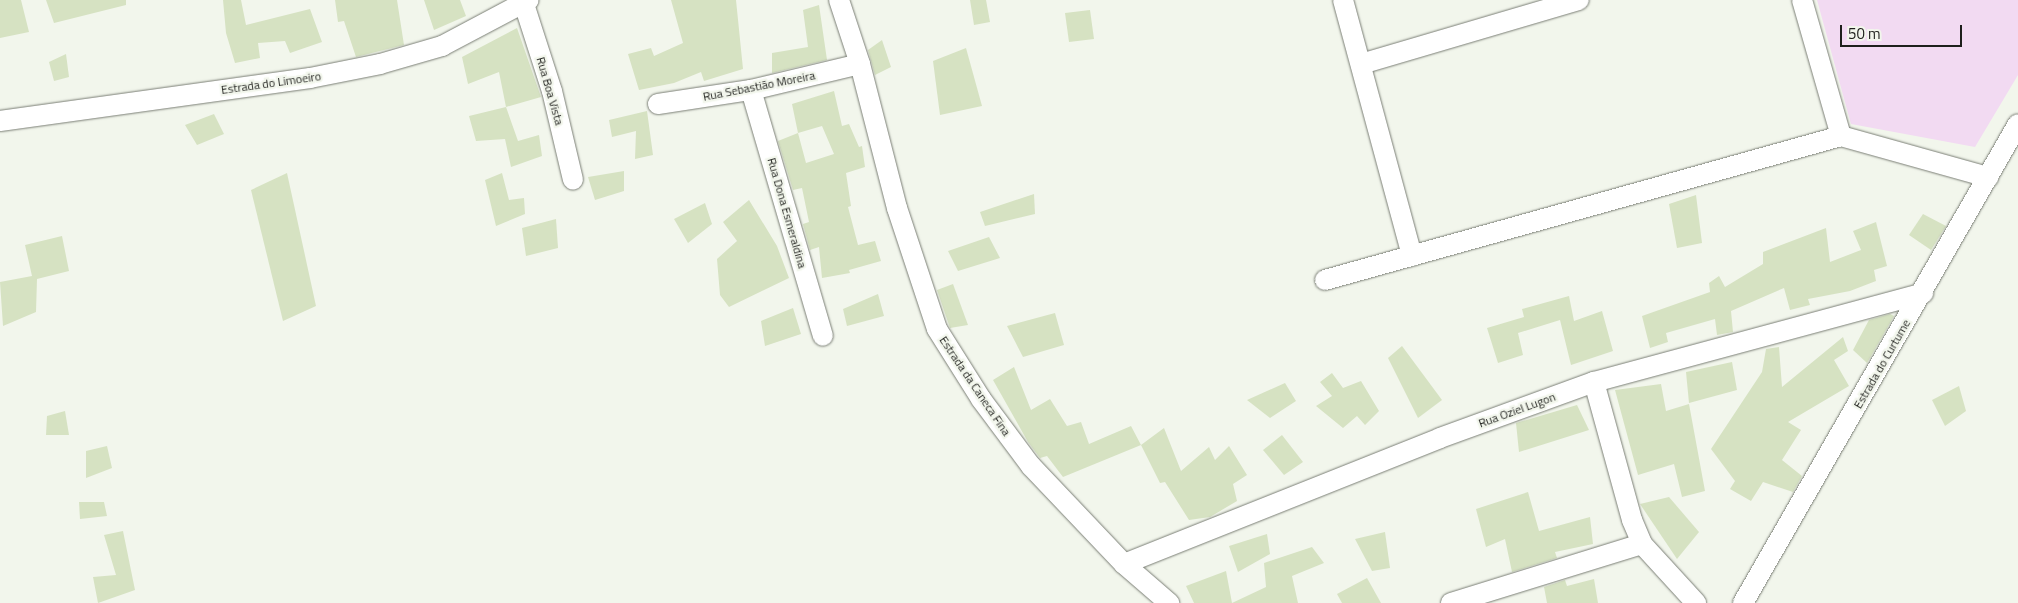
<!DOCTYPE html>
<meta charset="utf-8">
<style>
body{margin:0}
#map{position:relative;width:2018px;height:603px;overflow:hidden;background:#f2f6ec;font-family:"Titillium Web",sans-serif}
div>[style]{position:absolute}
.green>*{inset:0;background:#f2daf2}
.building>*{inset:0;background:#d6e2c2}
.roads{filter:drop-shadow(0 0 1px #7a7e75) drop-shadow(0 0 1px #7a7e75)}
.minor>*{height:20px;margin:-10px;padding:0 10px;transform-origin:10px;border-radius:10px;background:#fff}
span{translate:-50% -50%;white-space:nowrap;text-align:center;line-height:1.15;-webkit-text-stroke:4.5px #f2f6ec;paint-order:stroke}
.street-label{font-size:12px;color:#1e1f1c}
.scale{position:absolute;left:1840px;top:25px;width:122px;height:22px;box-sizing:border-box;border:2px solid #1e1f1c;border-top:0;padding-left:6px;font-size:15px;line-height:18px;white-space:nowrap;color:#1e1f1c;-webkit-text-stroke:4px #f2f6ec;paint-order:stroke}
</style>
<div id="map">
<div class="green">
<i style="clip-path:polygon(1817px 0,2018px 0,2018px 75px,1975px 147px,1851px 124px)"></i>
</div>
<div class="building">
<i style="clip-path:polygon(0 0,21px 0,29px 32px,0 38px)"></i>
<i style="clip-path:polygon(46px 0,126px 0,126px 5px,54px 23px)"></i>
<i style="clip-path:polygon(223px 0,241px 0,246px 25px,310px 9px,322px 42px,290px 53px,285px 41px,258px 43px,260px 58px,235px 63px,226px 33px)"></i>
<i style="clip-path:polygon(335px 0,397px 0,404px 45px,356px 57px,344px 21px,338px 22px)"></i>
<i style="clip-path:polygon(424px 0,460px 0,466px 16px,434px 30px)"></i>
<i style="clip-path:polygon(671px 0,736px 0,743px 69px,704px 81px,701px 72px,674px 83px,639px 90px,628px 54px,651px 48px,654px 56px,683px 43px)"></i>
<i style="clip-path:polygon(970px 0,986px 0,990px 22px,974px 25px)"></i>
<i style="clip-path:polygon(819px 5px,827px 60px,772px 73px,772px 53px,808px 47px,803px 10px)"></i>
<i style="clip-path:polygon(1090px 10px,1094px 39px,1069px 42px,1065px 13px)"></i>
<i style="clip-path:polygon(517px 28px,541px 97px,506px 107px,499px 72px,468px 84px,462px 57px)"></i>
<i style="clip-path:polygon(882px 40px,891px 67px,875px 75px,868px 50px)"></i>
<i style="clip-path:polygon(966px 48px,982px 106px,940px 115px,933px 61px)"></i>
<i style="clip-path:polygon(66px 54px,69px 77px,54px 81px,49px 62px)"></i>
<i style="clip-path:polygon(evenodd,834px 91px,842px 126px,849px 124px,859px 147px,862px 146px,865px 167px,846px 173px,851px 206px,848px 207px,858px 245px,875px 241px,881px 261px,849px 270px,850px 273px,822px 278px,819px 247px,810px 250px,803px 224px,809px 222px,802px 188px,793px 190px,778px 141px,798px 133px,792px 104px,834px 91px,822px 126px,834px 154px,806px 163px,798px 133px,822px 126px)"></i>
<i style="clip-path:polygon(506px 107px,518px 141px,539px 135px,542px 156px,511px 167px,505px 139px,476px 141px,469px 116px)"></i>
<i style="clip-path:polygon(647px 111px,653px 155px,635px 159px,636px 131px,612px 137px,609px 120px)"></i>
<i style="clip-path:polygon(214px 114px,224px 134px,197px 145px,185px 125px)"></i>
<i style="clip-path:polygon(624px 171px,624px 191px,595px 200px,588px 177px)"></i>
<i style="clip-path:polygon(287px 173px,316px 306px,283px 321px,251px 190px)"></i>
<i style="clip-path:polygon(502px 173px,509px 200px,524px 198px,525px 214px,496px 226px,485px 180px)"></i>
<i style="clip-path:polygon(1034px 194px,1035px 214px,985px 226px,980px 212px)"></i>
<i style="clip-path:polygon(1696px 195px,1702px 243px,1677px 248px,1669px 204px)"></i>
<i style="clip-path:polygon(749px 200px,777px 246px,789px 278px,729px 307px,720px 295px,717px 259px,737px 241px,723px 222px)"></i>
<i style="clip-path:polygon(705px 203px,712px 224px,688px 243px,674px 219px)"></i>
<i style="clip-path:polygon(1923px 214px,1946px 226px,1931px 250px,1909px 235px)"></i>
<i style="clip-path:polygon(556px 219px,558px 248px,526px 256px,522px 228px)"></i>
<i style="clip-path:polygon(1876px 222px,1887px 266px,1874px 270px,1876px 281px,1850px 291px,1808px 299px,1810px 305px,1790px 310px,1784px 288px,1731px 311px,1733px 332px,1717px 335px,1715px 319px,1666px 333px,1668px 342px,1650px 348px,1642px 316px,1710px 292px,1709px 283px,1719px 276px,1725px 287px,1763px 264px,1763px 252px,1826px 228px,1830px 262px,1861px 250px,1853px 231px)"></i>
<i style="clip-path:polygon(62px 236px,69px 271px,37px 279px,36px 312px,3px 326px,0 282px,32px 276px,25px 245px)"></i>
<i style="clip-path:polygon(989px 237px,1000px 258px,958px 271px,948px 251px)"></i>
<i style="clip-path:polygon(953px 284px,968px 325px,950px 328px,937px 290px)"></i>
<i style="clip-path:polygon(878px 294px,884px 316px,847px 326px,843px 309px)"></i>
<i style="clip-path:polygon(1569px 296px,1574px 321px,1602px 311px,1613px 351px,1571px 365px,1560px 320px,1518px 333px,1523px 355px,1498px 363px,1487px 328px,1524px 317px,1522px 309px)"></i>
<i style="clip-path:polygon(793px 308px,801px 334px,765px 346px,761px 321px)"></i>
<i style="clip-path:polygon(1055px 313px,1064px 345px,1023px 357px,1007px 326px)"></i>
<i style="clip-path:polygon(1890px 314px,1894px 316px,1867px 363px,1853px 350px,1869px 320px)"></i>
<i style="clip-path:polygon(1843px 337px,1848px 351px,1834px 360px,1849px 386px,1788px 422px,1801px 430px,1782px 460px,1802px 476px,1793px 492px,1763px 482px,1751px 501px,1730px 489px,1735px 481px,1711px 449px,1762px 372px,1766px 349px,1779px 347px,1782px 387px)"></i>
<i style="clip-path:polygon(1402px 346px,1442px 400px,1418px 418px,1388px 358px)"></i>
<i style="clip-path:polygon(1732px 362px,1737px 390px,1689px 403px,1686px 372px)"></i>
<i style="clip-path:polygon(1014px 367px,1031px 410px,1050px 399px,1067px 426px,1081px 422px,1089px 444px,1131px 426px,1141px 445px,1063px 477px,1047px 456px,1040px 458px,1028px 442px,993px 380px)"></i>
<i style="clip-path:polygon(1332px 373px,1343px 388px,1361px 381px,1379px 411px,1365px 425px,1357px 416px,1343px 428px,1316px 406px,1332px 396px,1320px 382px)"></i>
<i style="clip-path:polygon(1285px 383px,1296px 401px,1270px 418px,1247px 400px)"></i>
<i style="clip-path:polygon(1661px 384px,1666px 411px,1689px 404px,1705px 491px,1682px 497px,1674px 464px,1638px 475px,1615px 390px)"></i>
<i style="clip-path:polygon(1959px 386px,1966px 411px,1945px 426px,1932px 400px)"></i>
<i style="clip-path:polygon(1577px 405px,1589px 430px,1519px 452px,1516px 423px)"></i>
<i style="clip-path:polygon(65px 411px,69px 435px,46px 435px,47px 416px)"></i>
<i style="clip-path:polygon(1164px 428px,1181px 471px,1209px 447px,1215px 460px,1229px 446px,1247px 475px,1233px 484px,1237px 501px,1210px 517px,1189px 520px,1165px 482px,1160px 483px,1141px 445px)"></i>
<i style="clip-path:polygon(1282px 435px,1303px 462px,1284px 475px,1263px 450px)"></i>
<i style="clip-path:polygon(107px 446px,112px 468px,86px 478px,86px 451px)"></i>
<i style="clip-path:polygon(1528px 492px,1539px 531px,1590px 517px,1593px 544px,1555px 552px,1557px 558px,1512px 572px,1505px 539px,1486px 547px,1476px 509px)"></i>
<i style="clip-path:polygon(1669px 497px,1699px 532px,1677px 559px,1640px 504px)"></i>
<i style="clip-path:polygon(79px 502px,104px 502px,107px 516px,80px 519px)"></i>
<i style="clip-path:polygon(123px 531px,135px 590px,98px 603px,93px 577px,116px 575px,104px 535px)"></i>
<i style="clip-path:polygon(1385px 532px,1390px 568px,1372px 571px,1355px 539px)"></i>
<i style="clip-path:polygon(1267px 534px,1270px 554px,1238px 572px,1229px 546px)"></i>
<i style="clip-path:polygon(1312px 547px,1324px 563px,1292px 576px,1298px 603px,1194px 603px,1186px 586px,1226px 571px,1232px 603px,1266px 587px,1264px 563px)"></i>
<i style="clip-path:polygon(1367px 578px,1381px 603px,1342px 603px,1337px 594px)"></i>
<i style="clip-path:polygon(1594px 579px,1598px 603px,1547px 603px,1544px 587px,1565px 580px,1567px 586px)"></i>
</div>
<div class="roads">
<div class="minor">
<i style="left:839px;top:0;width:67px;rotate:71.8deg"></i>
<i style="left:860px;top:64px;width:149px;rotate:75.6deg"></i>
<i style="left:897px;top:208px;width:127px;rotate:71.7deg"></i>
<i style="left:937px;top:329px;width:83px;rotate:57.8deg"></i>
<i style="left:981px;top:399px;width:84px;rotate:53.3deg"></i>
<i style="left:1031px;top:466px;width:135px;rotate:46.5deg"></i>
<i style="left:1124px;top:564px;width:60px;rotate:40.9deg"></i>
<i style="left:1343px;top:0;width:265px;rotate:74.9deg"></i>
<i style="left:1802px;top:0;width:141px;rotate:74deg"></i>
<i style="left:524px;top:4px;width:91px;rotate:72.2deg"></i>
<i style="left:552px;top:91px;width:91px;rotate:76.7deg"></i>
<i style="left:1361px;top:64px;width:227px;rotate:-16.4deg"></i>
<i style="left:751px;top:90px;width:256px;rotate:73.7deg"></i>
<i style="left:658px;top:104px;width:94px;rotate:-8.6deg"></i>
<i style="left:751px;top:90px;width:112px;rotate:-13.4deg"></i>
<i style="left:0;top:121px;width:313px;rotate:-7.9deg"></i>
<i style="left:310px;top:78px;width:71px;rotate:-11.3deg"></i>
<i style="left:380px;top:64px;width:65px;rotate:-16.2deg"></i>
<i style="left:442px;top:46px;width:98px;rotate:-27.9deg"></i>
<i style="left:1325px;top:280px;width:536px;rotate:-15.59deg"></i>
<i style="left:1841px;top:136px;width:153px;rotate:15.6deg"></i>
<i style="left:1594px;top:382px;width:143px;rotate:74.6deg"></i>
<i style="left:1632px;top:520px;width:26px;rotate:67deg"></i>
<i style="left:1642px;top:544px;width:80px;rotate:47.5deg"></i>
<i style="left:1124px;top:564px;width:340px;rotate:-21.7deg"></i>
<i style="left:1440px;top:438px;width:164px;rotate:-20deg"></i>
<i style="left:1594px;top:382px;width:341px;rotate:-15.1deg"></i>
<i style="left:1451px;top:603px;width:200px;rotate:-17.2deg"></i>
<i style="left:1743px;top:603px;width:552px;rotate:-60.14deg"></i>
</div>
</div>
<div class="street-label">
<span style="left:271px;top:83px;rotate:-8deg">Estrada do Limoeiro</span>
<span style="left:759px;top:86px;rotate:-11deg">Rua Sebastião Moreira</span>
<span style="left:550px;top:91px;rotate:74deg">Rua Boa Vista</span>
<span style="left:787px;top:213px;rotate:74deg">Rua Dona Esmeraldina</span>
<span style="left:1882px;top:364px;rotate:-60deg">Estrada do Curtume</span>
<span style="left:975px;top:386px;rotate:56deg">Estrada da Caneca Fina</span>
<span style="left:1517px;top:410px;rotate:-20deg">Rua Oziel Lugon</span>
</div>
<div class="scale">50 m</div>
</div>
